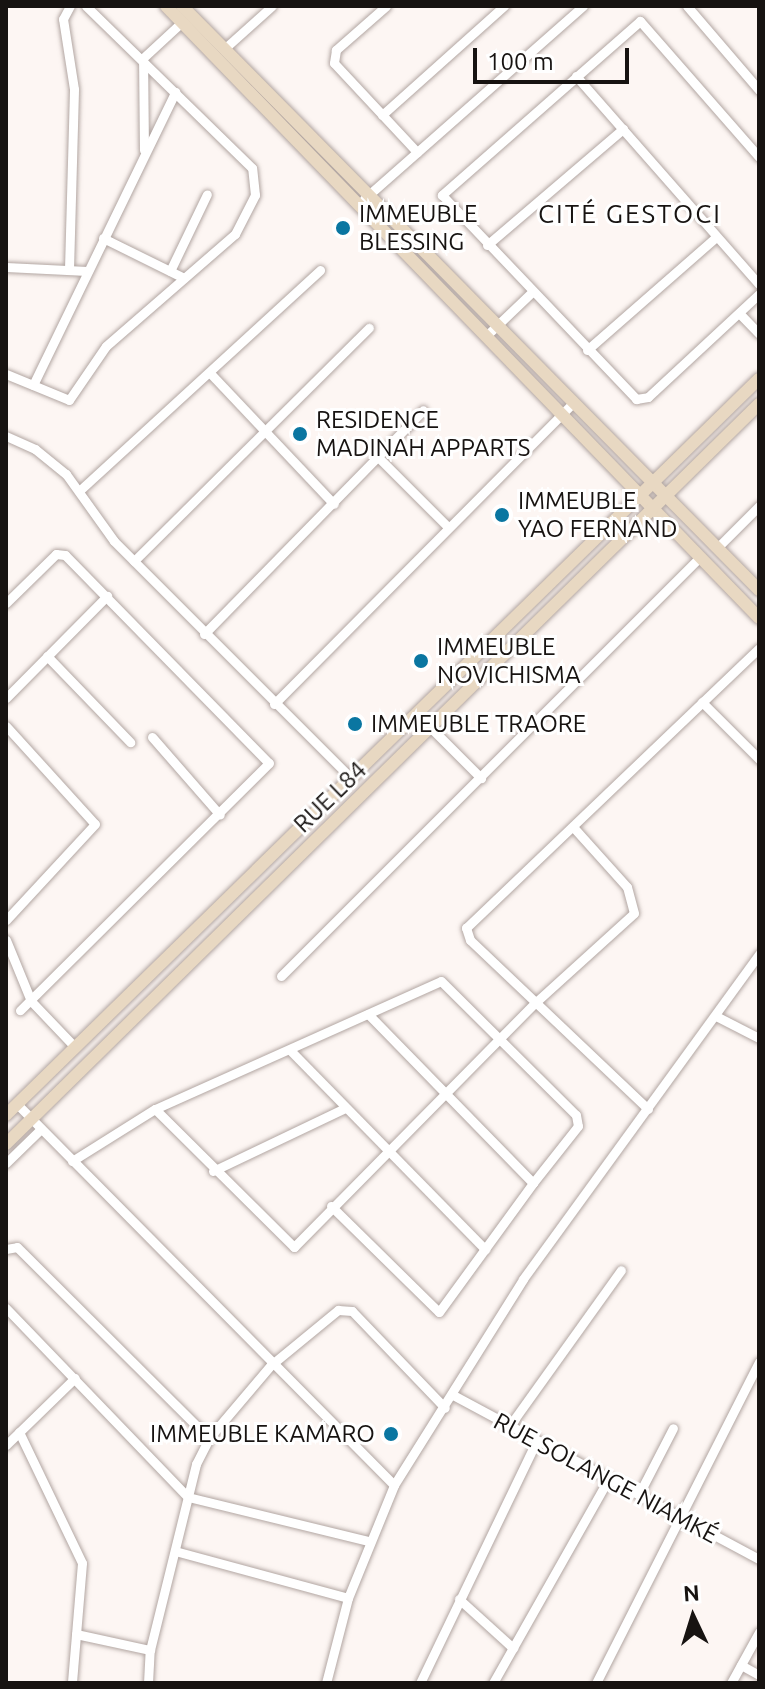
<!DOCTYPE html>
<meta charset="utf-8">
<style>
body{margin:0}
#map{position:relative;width:765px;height:1689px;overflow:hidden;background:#fdf6f3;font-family:Ubuntu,sans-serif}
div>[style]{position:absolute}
.roads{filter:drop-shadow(0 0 2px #b2a6a2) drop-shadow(0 0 2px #b2a6a2)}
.street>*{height:9px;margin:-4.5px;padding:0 4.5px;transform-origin:4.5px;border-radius:4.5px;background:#fff}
.secondary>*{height:12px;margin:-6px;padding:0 6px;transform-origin:6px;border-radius:6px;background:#e8d8c2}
.dots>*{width:22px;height:22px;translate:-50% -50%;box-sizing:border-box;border:4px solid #fff;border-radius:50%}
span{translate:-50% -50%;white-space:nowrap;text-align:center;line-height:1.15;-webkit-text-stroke:6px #fff;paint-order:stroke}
.poi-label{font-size:24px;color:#171311}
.left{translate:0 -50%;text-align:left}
.right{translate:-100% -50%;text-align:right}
.street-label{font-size:24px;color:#171311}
.neighbourhood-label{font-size:26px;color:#171311;letter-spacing:2px}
.frame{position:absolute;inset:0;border:8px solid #171311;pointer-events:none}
.north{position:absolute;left:653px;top:1577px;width:80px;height:80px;-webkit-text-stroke:6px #fff;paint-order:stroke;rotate:356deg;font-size:22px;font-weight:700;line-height:32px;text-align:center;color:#171311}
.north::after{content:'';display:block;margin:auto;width:28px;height:36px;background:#171311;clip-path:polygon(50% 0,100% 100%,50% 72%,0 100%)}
.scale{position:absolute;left:473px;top:48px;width:156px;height:36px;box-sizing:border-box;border:4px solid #171311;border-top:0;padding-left:10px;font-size:24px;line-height:28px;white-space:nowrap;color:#171311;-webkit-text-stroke:6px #fff;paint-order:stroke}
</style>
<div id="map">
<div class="roads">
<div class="street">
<i style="left:386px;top:6px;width:67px;rotate:138.7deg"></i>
<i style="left:336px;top:50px;width:13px;rotate:99deg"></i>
<i style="left:334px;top:63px;width:122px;rotate:47deg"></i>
<i style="left:687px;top:6px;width:111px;rotate:49.4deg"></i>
<i style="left:224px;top:49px;width:64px;rotate:-41.9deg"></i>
<i style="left:576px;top:76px;width:277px;rotate:48.7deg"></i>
<i style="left:382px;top:115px;width:164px;rotate:-41.8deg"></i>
<i style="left:144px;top:150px;width:92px;rotate:-90.6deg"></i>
<i style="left:143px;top:58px;width:53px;rotate:-42.7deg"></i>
<i style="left:759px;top:157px;width:181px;rotate:-131.2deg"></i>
<i style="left:640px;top:21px;width:264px;rotate:138.7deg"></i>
<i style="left:442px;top:195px;width:282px;rotate:46.4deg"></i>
<i style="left:636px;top:399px;width:12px;rotate:-9deg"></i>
<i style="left:648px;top:397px;width:151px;rotate:-42.9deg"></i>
<i style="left:364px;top:199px;width:292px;rotate:-41.4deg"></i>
<i style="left:103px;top:238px;width:90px;rotate:26.3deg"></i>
<i style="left:487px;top:245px;width:179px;rotate:-40.5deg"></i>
<i style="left:6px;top:267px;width:81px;rotate:2.8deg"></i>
<i style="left:69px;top:269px;width:180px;rotate:-88.4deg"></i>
<i style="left:74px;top:89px;width:71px;rotate:-98.9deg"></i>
<i style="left:63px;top:19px;width:15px;rotate:-62deg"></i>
<i style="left:170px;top:271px;width:85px;rotate:-64.3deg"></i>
<i style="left:739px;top:313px;width:29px;rotate:46deg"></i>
<i style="left:486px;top:336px;width:64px;rotate:-43.7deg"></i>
<i style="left:587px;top:350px;width:171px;rotate:-41.2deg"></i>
<i style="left:210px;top:373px;width:180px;rotate:46.6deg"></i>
<i style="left:6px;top:374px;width:68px;rotate:22.4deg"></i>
<i style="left:69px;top:400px;width:65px;rotate:-55.6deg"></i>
<i style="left:106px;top:346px;width:171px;rotate:-41deg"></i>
<i style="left:235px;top:234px;width:44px;rotate:-62.9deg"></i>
<i style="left:255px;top:195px;width:27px;rotate:-96deg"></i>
<i style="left:252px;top:168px;width:232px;rotate:-135.7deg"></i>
<i style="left:33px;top:385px;width:326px;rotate:-64.1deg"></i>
<i style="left:6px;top:436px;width:32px;rotate:24deg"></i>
<i style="left:35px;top:449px;width:40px;rotate:39deg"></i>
<i style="left:66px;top:474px;width:82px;rotate:54.4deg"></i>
<i style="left:114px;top:541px;width:334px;rotate:45deg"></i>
<i style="left:380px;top:459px;width:95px;rotate:45deg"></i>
<i style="left:79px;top:491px;width:327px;rotate:-42.5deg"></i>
<i style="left:718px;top:547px;width:58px;rotate:-45deg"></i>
<i style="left:134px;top:561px;width:331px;rotate:-44.8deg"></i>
<i style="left:6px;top:603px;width:70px;rotate:-44.4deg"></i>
<i style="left:56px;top:554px;width:9px;rotate:6deg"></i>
<i style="left:65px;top:555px;width:291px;rotate:45.6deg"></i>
<i style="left:269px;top:763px;width:351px;rotate:135.2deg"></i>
<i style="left:204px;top:634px;width:313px;rotate:-45.6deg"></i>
<i style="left:47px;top:656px;width:120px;rotate:46deg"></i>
<i style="left:6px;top:698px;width:144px;rotate:-45.3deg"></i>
<i style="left:702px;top:702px;width:81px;rotate:45deg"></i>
<i style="left:274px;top:704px;width:423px;rotate:-45.2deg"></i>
<i style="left:6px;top:726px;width:132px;rotate:47.8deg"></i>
<i style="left:95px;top:824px;width:131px;rotate:132.8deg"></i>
<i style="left:431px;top:728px;width:71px;rotate:45deg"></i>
<i style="left:152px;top:737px;width:103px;rotate:48.9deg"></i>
<i style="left:6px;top:940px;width:66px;rotate:67.7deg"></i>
<i style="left:31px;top:1001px;width:64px;rotate:46.3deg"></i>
<i style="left:281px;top:976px;width:593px;rotate:-45deg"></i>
<i style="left:716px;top:1016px;width:48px;rotate:27.1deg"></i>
<i style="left:290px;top:1050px;width:279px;rotate:45.6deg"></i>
<i style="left:17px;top:1104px;width:536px;rotate:45.3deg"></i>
<i style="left:155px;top:1109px;width:196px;rotate:44.8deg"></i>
<i style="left:294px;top:1247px;width:344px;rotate:-45.4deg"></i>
<i style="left:536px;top:1002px;width:132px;rotate:-42.2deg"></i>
<i style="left:634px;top:913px;width:27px;rotate:-105deg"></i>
<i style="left:627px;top:887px;width:79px;rotate:-131.9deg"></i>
<i style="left:648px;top:1109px;width:245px;rotate:-136.5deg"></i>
<i style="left:470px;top:940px;width:13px;rotate:-108deg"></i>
<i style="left:466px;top:928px;width:405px;rotate:-43.7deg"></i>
<i style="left:72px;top:1161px;width:98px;rotate:-32.1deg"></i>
<i style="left:155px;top:1109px;width:313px;rotate:-24.1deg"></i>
<i style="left:441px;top:981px;width:190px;rotate:44.8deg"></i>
<i style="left:576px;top:1115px;width:11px;rotate:80deg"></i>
<i style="left:578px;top:1126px;width:73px;rotate:128.3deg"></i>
<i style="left:533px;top:1183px;width:236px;rotate:-134.3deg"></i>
<i style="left:6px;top:1163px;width:49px;rotate:-44.2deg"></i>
<i style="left:213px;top:1171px;width:146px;rotate:-25.5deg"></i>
<i style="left:331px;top:1206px;width:151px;rotate:44.5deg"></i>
<i style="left:439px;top:1312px;width:160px;rotate:-53.9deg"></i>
<i style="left:6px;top:1249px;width:11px;rotate:-10deg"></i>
<i style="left:17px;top:1247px;width:271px;rotate:44.9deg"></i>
<i style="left:6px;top:1308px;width:262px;rotate:46.1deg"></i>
<i style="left:188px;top:1497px;width:185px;rotate:13.7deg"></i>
<i style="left:453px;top:1395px;width:347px;rotate:28.2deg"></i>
<i style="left:508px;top:1428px;width:194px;rotate:-54.4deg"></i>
<i style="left:19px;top:1432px;width:145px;rotate:64.3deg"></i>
<i style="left:82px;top:1563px;width:120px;rotate:94.8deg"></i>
<i style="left:6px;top:1445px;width:96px;rotate:-44.2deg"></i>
<i style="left:639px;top:1494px;width:74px;rotate:-62.7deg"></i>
<i style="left:175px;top:1551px;width:179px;rotate:15.2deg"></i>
<i style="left:459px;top:1599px;width:73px;rotate:42.2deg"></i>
<i style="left:76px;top:1634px;width:76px;rotate:12.2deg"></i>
<i style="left:741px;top:1665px;width:21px;rotate:29deg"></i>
<i style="left:148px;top:1683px;width:33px;rotate:-87deg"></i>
<i style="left:150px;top:1650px;width:192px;rotate:-76.1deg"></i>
<i style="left:196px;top:1464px;width:29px;rotate:-63deg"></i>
<i style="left:209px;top:1438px;width:96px;rotate:-49.7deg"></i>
<i style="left:271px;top:1365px;width:87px;rotate:-39.4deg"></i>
<i style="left:338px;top:1310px;width:14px;rotate:4deg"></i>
<i style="left:352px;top:1311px;width:134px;rotate:46.2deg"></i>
<i style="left:326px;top:1683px;width:88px;rotate:-75.5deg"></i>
<i style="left:348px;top:1598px;width:122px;rotate:-67.8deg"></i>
<i style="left:394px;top:1485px;width:243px;rotate:-57.9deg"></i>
<i style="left:523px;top:1279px;width:402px;rotate:-54deg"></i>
<i style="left:420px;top:1683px;width:265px;rotate:-64.3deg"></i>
<i style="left:493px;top:1683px;width:236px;rotate:-60.5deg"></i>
<i style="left:596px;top:1683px;width:360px;rotate:-63.1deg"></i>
<i style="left:731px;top:1683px;width:58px;rotate:-61.2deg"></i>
</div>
<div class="secondary">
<i style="left:166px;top:6px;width:852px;rotate:45.9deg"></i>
<i style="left:182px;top:6px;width:821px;rotate:45.35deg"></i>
<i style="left:6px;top:1115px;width:1053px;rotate:-44.35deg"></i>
<i style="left:6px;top:1144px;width:1056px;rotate:-44.5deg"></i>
</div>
</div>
<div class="dots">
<i style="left:343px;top:228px;background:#0a76a1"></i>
<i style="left:300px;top:434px;background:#0a76a1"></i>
<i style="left:502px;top:515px;background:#0a76a1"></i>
<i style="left:421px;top:661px;background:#0a76a1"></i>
<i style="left:355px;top:724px;background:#0a76a1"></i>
<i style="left:391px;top:1434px;background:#0a76a1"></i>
</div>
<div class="poi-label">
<span class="left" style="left:359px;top:228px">IMMEUBLE<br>BLESSING</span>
<span class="left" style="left:316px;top:434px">RESIDENCE<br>MADINAH APPARTS</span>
<span class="left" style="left:518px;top:515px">IMMEUBLE<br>YAO FERNAND</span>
<span class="left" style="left:437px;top:661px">IMMEUBLE<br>NOVICHISMA</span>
<span class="left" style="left:371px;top:724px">IMMEUBLE TRAORE</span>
<span class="right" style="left:375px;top:1434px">IMMEUBLE KAMARO</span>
</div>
<div class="street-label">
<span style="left:330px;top:797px;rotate:-44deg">RUE L84</span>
<span style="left:606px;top:1478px;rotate:28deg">RUE SOLANGE NIAMKÉ</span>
</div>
<div class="neighbourhood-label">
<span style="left:630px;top:214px">CITÉ GESTOCI</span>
</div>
<div class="frame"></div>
<div class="north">N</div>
<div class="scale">100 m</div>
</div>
